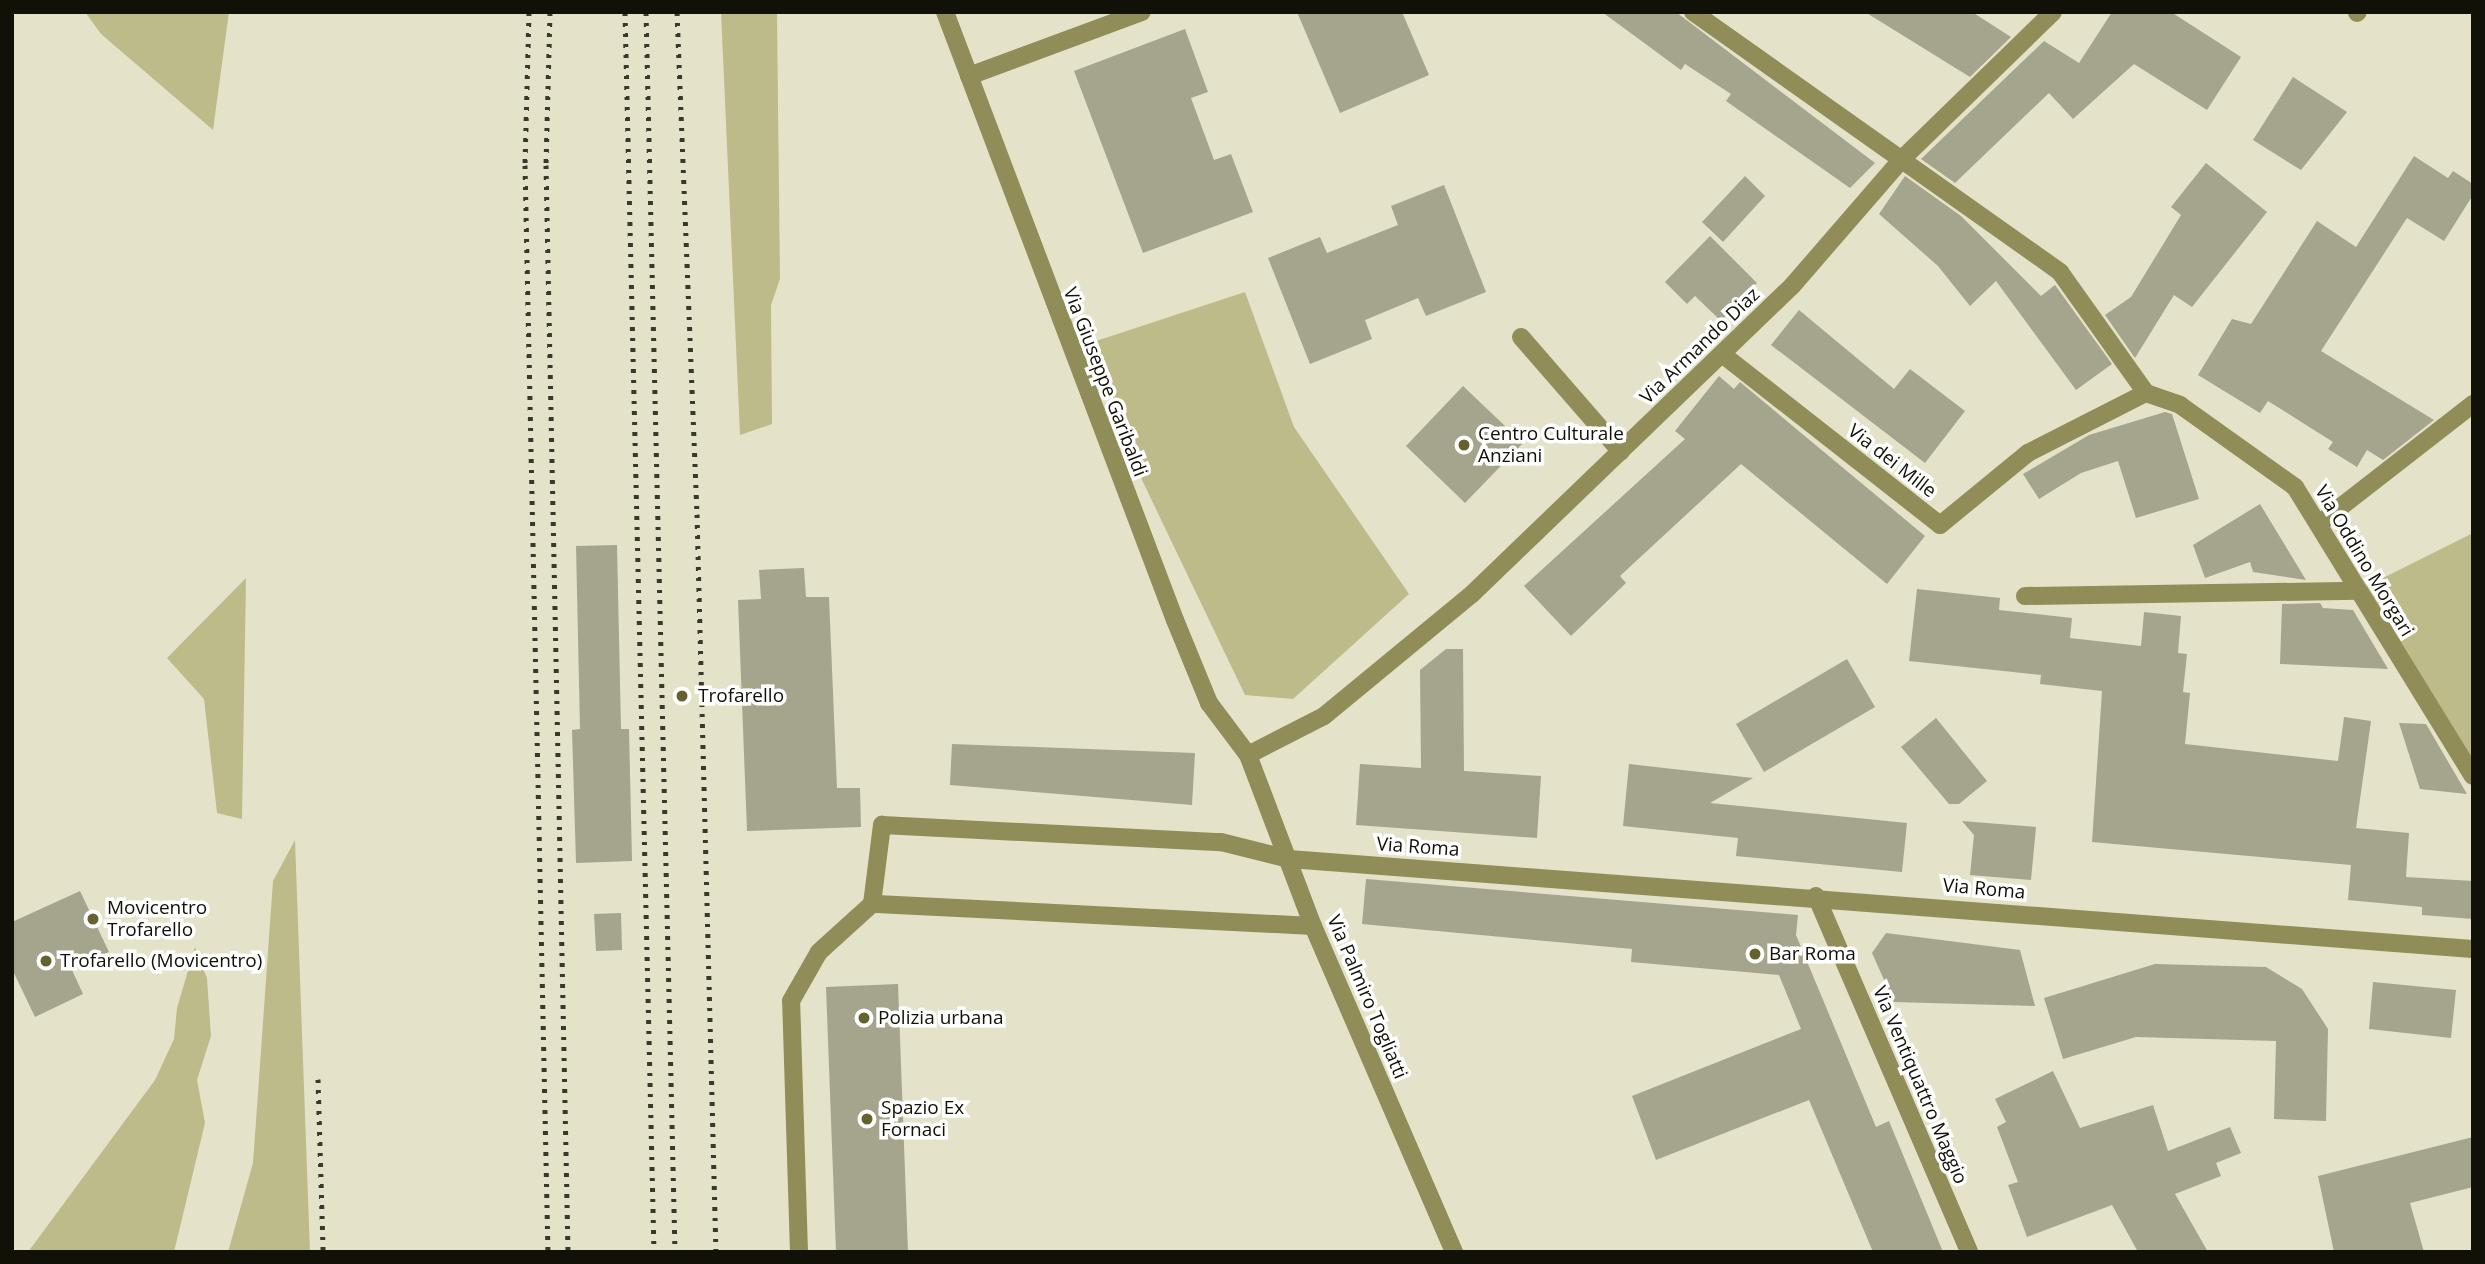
<!DOCTYPE html>
<style>
body{margin:0}
#map{position:relative;width:2485px;height:1264px;overflow:hidden;background:#e4e3ca;font-family:"Open Sans",sans-serif}
div>[style]{position:absolute}
.green>*{inset:0;background:#bebb8b}
.building>*{inset:0;background:#a5a48c}
.minor>*{height:18px;margin:-9px;padding:0 9px;transform-origin:9px;border-radius:9px;background:#918d58}
.rail>*{height:5px;margin-top:-2.5px;transform-origin:0;background:repeating-linear-gradient(90deg,#38382c 0 3.5px,transparent 0 10.5px)}
.dots>*{width:19px;height:19px;translate:-50% -50%;box-sizing:border-box;border:4px solid #fff;border-radius:50%}
span{translate:-50% -50%;white-space:nowrap;text-align:center;line-height:1.15;-webkit-text-stroke:7px #fff;paint-order:stroke}
.street-label{font-size:19px;color:#111108}
.poi-label{font-size:19px;color:#111108}
.left{translate:0 -50%;text-align:left}
.frame{position:absolute;inset:0;border:14px solid #111108;pointer-events:none}
</style>
<div id="map">
<div class="green">
<i style="clip-path:polygon(85px 12px,229px 12px,213px 130px,101px 34px)"></i>
<i style="clip-path:polygon(721px 12px,777px 12px,780px 279px,771px 305px,772px 424px,740px 435px)"></i>
<i style="clip-path:polygon(1245px 292px,1294px 427px,1409px 594px,1293px 699px,1245px 695px,1142px 480px,1093px 342px)"></i>
<i style="clip-path:polygon(2473px 533px,2473px 776px,2357px 591px)"></i>
<i style="clip-path:polygon(246px 578px,242px 819px,217px 813px,204px 699px,167px 658px)"></i>
<i style="clip-path:polygon(295px 840px,310px 1252px,228px 1252px,253px 1163px,273px 881px)"></i>
<i style="clip-path:polygon(195px 947px,207px 978px,211px 1036px,197px 1080px,205px 1123px,174px 1252px,28px 1252px,155px 1080px,174px 1039px,177px 1008px)"></i>
</div>
<div class="building">
<i style="clip-path:polygon(1297px 12px,1402px 12px,1429px 75px,1340px 113px)"></i>
<i style="clip-path:polygon(1602px 12px,1676px 12px,1875px 163px,1850px 188px,1726px 101px,1731px 94px,1685px 64px,1681px 70px)"></i>
<i style="clip-path:polygon(1865px 12px,1972px 12px,2011px 37px,1970px 77px)"></i>
<i style="clip-path:polygon(2112px 12px,2171px 12px,2241px 57px,2207px 110px,2134px 64px,2073px 119px,2049px 93px,1955px 183px,1921px 159px,2044px 41px,2079px 63px)"></i>
<i style="clip-path:polygon(1185px 29px,1208px 92px,1191px 98px,1214px 160px,1231px 154px,1253px 212px,1143px 253px,1074px 71px)"></i>
<i style="clip-path:polygon(2293px 77px,2347px 112px,2301px 170px,2253px 140px)"></i>
<i style="clip-path:polygon(2414px 156px,2448px 178px,2453px 171px,2473px 184px,2473px 195px,2444px 241px,2407px 218px,2321px 351px,2434px 420px,2383px 460px,2367px 450px,2357px 467px,2328px 449px,2333px 442px,2268px 401px,2260px 413px,2198px 375px,2232px 319px,2251px 324px,2317px 221px,2356px 247px)"></i>
<i style="clip-path:polygon(2206px 163px,2267px 212px,2192px 307px,2174px 295px,2135px 358px,2105px 315px,2131px 297px,2181px 215px,2171px 207px)"></i>
<i style="clip-path:polygon(1745px 176px,1765px 196px,1723px 242px,1702px 222px)"></i>
<i style="clip-path:polygon(1905px 176px,1961px 216px,2041px 296px,2055px 285px,2112px 364px,2076px 390px,1996px 281px,1970px 306px,1938px 266px,1879px 214px)"></i>
<i style="clip-path:polygon(1444px 185px,1486px 292px,1426px 316px,1418px 298px,1365px 320px,1372px 339px,1310px 364px,1268px 258px,1320px 237px,1327px 253px,1398px 225px,1391px 206px)"></i>
<i style="clip-path:polygon(1710px 236px,1757px 283px,1721px 321px,1695px 296px,1687px 304px,1665px 282px)"></i>
<i style="clip-path:polygon(1799px 310px,1894px 389px,1910px 369px,1965px 411px,1925px 463px,1771px 345px)"></i>
<i style="clip-path:polygon(1719px 376px,1734px 389px,1740px 382px,1925px 536px,1887px 584px,1741px 464px,1620px 576px,1626px 583px,1571px 636px,1524px 586px,1685px 439px,1675px 431px)"></i>
<i style="clip-path:polygon(1463px 386px,1523px 443px,1465px 503px,1406px 446px)"></i>
<i style="clip-path:polygon(2165px 412px,2172px 414px,2199px 499px,2136px 518px,2118px 461px,2081px 473px,2039px 499px,2023px 474px,2089px 435px)"></i>
<i style="clip-path:polygon(2260px 504px,2306px 580px,2253px 572px,2250px 562px,2205px 578px,2193px 545px)"></i>
<i style="clip-path:polygon(617px 545px,621px 729px,629px 729px,632px 861px,576px 863px,572px 730px,580px 729px,576px 546px)"></i>
<i style="clip-path:polygon(804px 568px,806px 597px,829px 597px,837px 788px,860px 788px,861px 827px,747px 831px,738px 600px,761px 599px,759px 570px)"></i>
<i style="clip-path:polygon(1917px 589px,2000px 598px,1999px 610px,2072px 618px,2070px 638px,2141px 646px,2144px 612px,2181px 616px,2178px 653px,2187px 654px,2183px 692px,2190px 693px,2185px 744px,2338px 761px,2344px 717px,2371px 721px,2356px 828px,2409px 833px,2406px 877px,2473px 881px,2473px 919px,2422px 915px,2422px 907px,2348px 900px,2351px 865px,2092px 842px,2102px 691px,2040px 684px,2041px 675px,1909px 661px)"></i>
<i style="clip-path:polygon(2320px 603px,2323px 608px,2353px 610px,2388px 669px,2280px 664px,2282px 604px)"></i>
<i style="clip-path:polygon(1446px 649px,1463px 649px,1464px 771px,1541px 776px,1537px 838px,1356px 825px,1360px 764px,1421px 768px,1420px 670px)"></i>
<i style="clip-path:polygon(1847px 659px,1875px 707px,1764px 772px,1736px 724px)"></i>
<i style="clip-path:polygon(1936px 718px,1987px 781px,1959px 804px,1949px 804px,1901px 747px)"></i>
<i style="clip-path:polygon(2399px 723px,2426px 724px,2467px 794px,2420px 789px)"></i>
<i style="clip-path:polygon(952px 744px,1195px 753px,1192px 805px,950px 785px)"></i>
<i style="clip-path:polygon(1629px 764px,1753px 778px,1710px 803px,1907px 823px,1902px 872px,1736px 856px,1738px 838px,1623px 826px)"></i>
<i style="clip-path:polygon(1962px 821px,2036px 827px,2031px 880px,1970px 875px,1974px 835px)"></i>
<i style="clip-path:polygon(1366px 879px,1798px 915px,1796px 935px,1876px 1127px,1889px 1121px,1943px 1252px,1873px 1252px,1809px 1100px,1656px 1160px,1632px 1096px,1801px 1029px,1779px 975px,1631px 962px,1632px 949px,1362px 924px)"></i>
<i style="clip-path:polygon(80px 891px,109px 952px,72px 970px,83px 994px,35px 1017px,12px 969px,12px 922px)"></i>
<i style="clip-path:polygon(621px 913px,622px 950px,596px 951px,594px 914px)"></i>
<i style="clip-path:polygon(1886px 933px,2020px 950px,2035px 1006px,1894px 1002px,1872px 953px)"></i>
<i style="clip-path:polygon(2155px 964px,2266px 967px,2302px 989px,2328px 1029px,2326px 1121px,2274px 1119px,2276px 1041px,2136px 1037px,2063px 1059px,2044px 998px)"></i>
<i style="clip-path:polygon(2373px 982px,2456px 990px,2451px 1038px,2369px 1029px)"></i>
<i style="clip-path:polygon(898px 984px,908px 1252px,836px 1252px,826px 987px)"></i>
<i style="clip-path:polygon(2053px 1071px,2080px 1128px,2153px 1105px,2168px 1151px,2230px 1127px,2241px 1153px,2216px 1163px,2221px 1176px,2175px 1194px,2208px 1252px,2138px 1252px,2112px 1205px,2027px 1237px,2008px 1185px,2018px 1182px,1997px 1127px,2006px 1122px,1995px 1099px)"></i>
<i style="clip-path:polygon(2473px 1137px,2473px 1187px,2410px 1203px,2424px 1252px,2334px 1252px,2318px 1176px)"></i>
</div>
<div class="minor">
<i style="left:945px;top:12px;width:650px;rotate:69.28deg"></i>
<i style="left:1175px;top:620px;width:90px;rotate:67.7deg"></i>
<i style="left:1209px;top:703px;width:65px;rotate:53.1deg"></i>
<i style="left:1248px;top:755px;width:183px;rotate:69.2deg"></i>
<i style="left:1313px;top:926px;width:355px;rotate:66.6deg"></i>
<i style="left:1693px;top:12px;width:450px;rotate:35.3deg"></i>
<i style="left:2060px;top:272px;width:148px;rotate:54.6deg"></i>
<i style="left:2146px;top:393px;width:36px;rotate:19deg"></i>
<i style="left:2180px;top:405px;width:141px;rotate:35.5deg"></i>
<i style="left:2295px;top:487px;width:339px;rotate:58.4deg"></i>
<i style="left:2357px;top:13px;width:1px;rotate:-45deg"></i>
<i style="left:969px;top:76px;width:184px;rotate:-20.3deg"></i>
<i style="left:1521px;top:337px;width:152px;rotate:49deg"></i>
<i style="left:1722px;top:354px;width:277px;rotate:38.1deg"></i>
<i style="left:1940px;top:525px;width:114px;rotate:-39.3deg"></i>
<i style="left:2028px;top:453px;width:132px;rotate:-27deg"></i>
<i style="left:2320px;top:523px;width:194px;rotate:-37.9deg"></i>
<i style="left:2025px;top:596px;width:332px;rotate:-0.9deg"></i>
<i style="left:1248px;top:755px;width:85px;rotate:-27.2deg"></i>
<i style="left:1324px;top:716px;width:192px;rotate:-39.5deg"></i>
<i style="left:1472px;top:594px;width:444px;rotate:-43.9deg"></i>
<i style="left:1792px;top:286px;width:169px;rotate:-49.1deg"></i>
<i style="left:1903px;top:158px;width:209px;rotate:-44.2deg"></i>
<i style="left:1816px;top:896px;width:387px;rotate:66.7deg"></i>
<i style="left:1313px;top:926px;width:442px;rotate:-177.1deg"></i>
<i style="left:872px;top:904px;width:80px;rotate:-82.8deg"></i>
<i style="left:882px;top:825px;width:339px;rotate:2.9deg"></i>
<i style="left:1221px;top:842px;width:70px;rotate:14deg"></i>
<i style="left:1289px;top:859px;width:1187px;rotate:4.35deg"></i>
<i style="left:799px;top:1252px;width:251px;rotate:-91.8deg"></i>
<i style="left:791px;top:1001px;width:56px;rotate:-60.3deg"></i>
<i style="left:819px;top:952px;width:72px;rotate:-42.2deg"></i>
</div>
<div class="rail">
<i style="left:529px;top:12px;width:153px;rotate:91.5deg"></i>
<i style="left:525px;top:165px;width:1087px;rotate:88.79deg"></i>
<i style="left:550px;top:12px;width:153px;rotate:91.5deg"></i>
<i style="left:546px;top:165px;width:1087px;rotate:88.84deg"></i>
<i style="left:625px;top:12px;width:1240px;rotate:88.66deg"></i>
<i style="left:646px;top:12px;width:1240px;rotate:88.66deg"></i>
<i style="left:677px;top:12px;width:502px;rotate:87.72deg"></i>
<i style="left:697px;top:514px;width:738px;rotate:88.53deg"></i>
<i style="left:318px;top:1079px;width:173px;rotate:88.3deg"></i>
</div>
<div class="dots">
<i style="left:1464px;top:445px;background:#66622f"></i>
<i style="left:682px;top:696px;background:#66622f"></i>
<i style="left:93px;top:919px;background:#66622f"></i>
<i style="left:1755px;top:954px;background:#66622f"></i>
<i style="left:46px;top:961px;background:#66622f"></i>
<i style="left:864px;top:1018px;background:#66622f"></i>
<i style="left:867px;top:1119px;background:#66622f"></i>
</div>
<div class="street-label">
<span style="left:1700px;top:346px;rotate:-44deg">Via Armando Diaz</span>
<span style="left:1105px;top:382px;rotate:69deg">Via Giuseppe Garibaldi</span>
<span style="left:1892px;top:461px;rotate:38deg">Via dei Mille</span>
<span style="left:2364px;top:561px;rotate:59deg">Via Oddino Morgari</span>
<span style="left:1418px;top:847px;rotate:4deg">Via Roma</span>
<span style="left:1984px;top:889px;rotate:5deg">Via Roma</span>
<span style="left:1367px;top:997px;rotate:67deg">Via Palmiro Togliatti</span>
<span style="left:1920px;top:1085px;rotate:67deg">Via Ventiquattro Maggio</span>
</div>
<div class="poi-label">
<span class="left" style="left:1478px;top:445px">Centro Culturale<br>Anziani</span>
<span class="left" style="left:698px;top:696px">Trofarello</span>
<span class="left" style="left:107px;top:919px">Movicentro<br>Trofarello</span>
<span class="left" style="left:1769px;top:954px">Bar Roma</span>
<span class="left" style="left:60px;top:961px">Trofarello (Movicentro)</span>
<span class="left" style="left:878px;top:1018px">Polizia urbana</span>
<span class="left" style="left:881px;top:1119px">Spazio Ex<br>Fornaci</span>
</div>
<div class="frame"></div>
</div>
